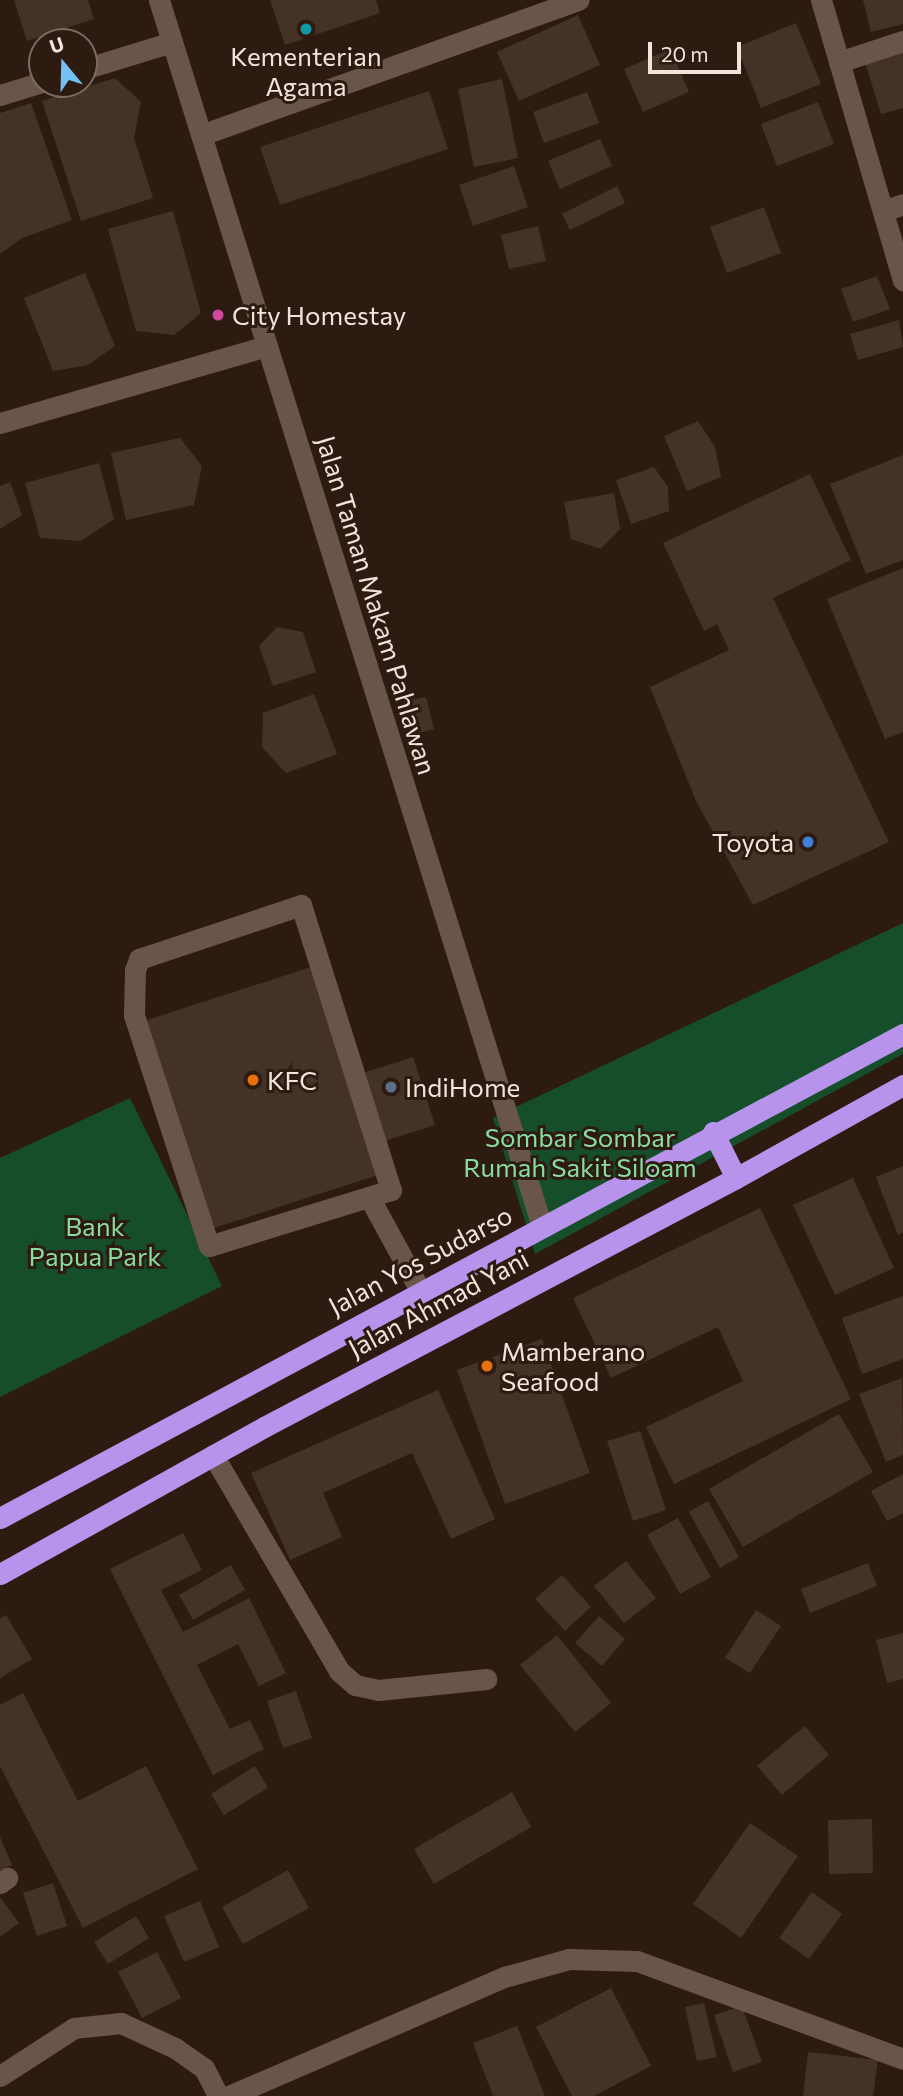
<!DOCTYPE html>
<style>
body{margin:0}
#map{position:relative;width:903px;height:2096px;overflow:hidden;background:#2d1b11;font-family:Commissioner,sans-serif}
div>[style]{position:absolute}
.green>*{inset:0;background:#164d2a}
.building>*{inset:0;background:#453227}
.minor>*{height:21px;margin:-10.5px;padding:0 10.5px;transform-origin:10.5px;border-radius:10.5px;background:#6a5549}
.highway>*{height:21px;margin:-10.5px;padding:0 10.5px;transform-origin:10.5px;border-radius:10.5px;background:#b893ec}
.dots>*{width:19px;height:19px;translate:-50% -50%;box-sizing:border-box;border:4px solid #2d1b11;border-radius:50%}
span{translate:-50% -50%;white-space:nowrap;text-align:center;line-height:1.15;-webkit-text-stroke:6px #2d1b11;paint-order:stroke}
.poi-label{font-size:26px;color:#f1e4dd}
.left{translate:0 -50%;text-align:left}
.right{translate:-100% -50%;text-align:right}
.street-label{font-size:26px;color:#f1e4dd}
.park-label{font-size:26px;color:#88dc9f}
.north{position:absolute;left:28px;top:28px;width:70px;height:70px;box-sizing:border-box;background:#2d1b11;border:2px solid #7b6b63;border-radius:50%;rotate:341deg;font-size:19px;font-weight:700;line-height:28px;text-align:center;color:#f1e4dd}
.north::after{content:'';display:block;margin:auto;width:24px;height:32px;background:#74c0f6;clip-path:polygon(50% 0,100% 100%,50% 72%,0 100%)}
.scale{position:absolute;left:648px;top:42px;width:93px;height:32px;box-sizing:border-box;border:4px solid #f1e4dd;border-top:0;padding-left:9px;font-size:21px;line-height:24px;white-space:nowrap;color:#f1e4dd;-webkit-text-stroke:5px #2d1b11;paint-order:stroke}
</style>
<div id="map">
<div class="green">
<i style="clip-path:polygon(903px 923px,903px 1054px,535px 1254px,493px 1118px)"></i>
<i style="clip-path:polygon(130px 1098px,222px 1286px,0 1397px,0 1158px)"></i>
</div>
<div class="building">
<i style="clip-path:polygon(14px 0,88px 0,94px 19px,27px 41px)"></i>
<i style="clip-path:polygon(270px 0,376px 0,380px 13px,285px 45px)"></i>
<i style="clip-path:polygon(863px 0,903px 0,903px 24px,871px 32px)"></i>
<i style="clip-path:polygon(578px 15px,600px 65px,519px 101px,497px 52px)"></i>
<i style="clip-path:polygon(796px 23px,821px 84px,761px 108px,737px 47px)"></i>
<i style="clip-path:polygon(903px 47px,903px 108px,881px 114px,864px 59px)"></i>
<i style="clip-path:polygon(670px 49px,689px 92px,643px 112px,624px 69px)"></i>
<i style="clip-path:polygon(115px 78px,141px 102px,134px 138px,153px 198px,81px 221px,42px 101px)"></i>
<i style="clip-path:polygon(502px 79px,518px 158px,474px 167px,458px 89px)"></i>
<i style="clip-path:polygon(429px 91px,448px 149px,280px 205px,260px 147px)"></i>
<i style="clip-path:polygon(587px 92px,599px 123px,544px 143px,533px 112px)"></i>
<i style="clip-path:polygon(818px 102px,834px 144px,777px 166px,761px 124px)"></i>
<i style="clip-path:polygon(31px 103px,72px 220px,22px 238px,0 254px,0 113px)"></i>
<i style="clip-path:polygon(600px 139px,612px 166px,560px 189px,548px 161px)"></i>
<i style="clip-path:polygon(514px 166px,528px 207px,473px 226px,459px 185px)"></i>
<i style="clip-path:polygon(617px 186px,625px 203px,570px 230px,562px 214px)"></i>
<i style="clip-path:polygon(764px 207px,781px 253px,727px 273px,710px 227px)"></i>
<i style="clip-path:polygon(173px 211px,201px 313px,174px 335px,136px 331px,108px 229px)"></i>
<i style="clip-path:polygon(538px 226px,546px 261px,509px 269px,501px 235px)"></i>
<i style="clip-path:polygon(85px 273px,115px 346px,88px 365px,53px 371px,24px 298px)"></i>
<i style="clip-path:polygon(877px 276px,890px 309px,853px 322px,841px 289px)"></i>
<i style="clip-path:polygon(899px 320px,903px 347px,858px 360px,850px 334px)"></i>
<i style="clip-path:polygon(698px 421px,715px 447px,721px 477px,687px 491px,664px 436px)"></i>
<i style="clip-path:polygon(180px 438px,202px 466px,194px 505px,126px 520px,111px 453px)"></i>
<i style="clip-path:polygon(903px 455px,903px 560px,866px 574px,830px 484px)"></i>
<i style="clip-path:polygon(99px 463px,114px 519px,81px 541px,40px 538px,25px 483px)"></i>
<i style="clip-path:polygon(654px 467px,668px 487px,669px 511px,631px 524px,616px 480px)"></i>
<i style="clip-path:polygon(810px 474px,851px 560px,773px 598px,889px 842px,753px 905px,696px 801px,650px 687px,729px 650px,717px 624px,704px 631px,663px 543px)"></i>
<i style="clip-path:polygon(10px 482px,22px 515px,0 529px,0 486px)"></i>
<i style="clip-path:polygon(614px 493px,620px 529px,601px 549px,571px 539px,564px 502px)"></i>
<i style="clip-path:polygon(903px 568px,903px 732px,885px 739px,827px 599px)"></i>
<i style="clip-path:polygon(277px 627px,303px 632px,316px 672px,273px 686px,259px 646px)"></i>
<i style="clip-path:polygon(314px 694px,337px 754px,286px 773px,262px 747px,263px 713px)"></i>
<i style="clip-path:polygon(426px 697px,434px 729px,418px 733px,410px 700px)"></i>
<i style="clip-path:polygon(314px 966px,381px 1174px,214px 1228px,147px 1020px)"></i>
<i style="clip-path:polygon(413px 1057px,435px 1125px,385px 1141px,363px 1073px)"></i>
<i style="clip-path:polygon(903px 1166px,903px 1233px,898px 1235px,876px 1177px)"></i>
<i style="clip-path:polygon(853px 1178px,894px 1268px,835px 1295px,793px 1205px)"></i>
<i style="clip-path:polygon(760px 1208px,851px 1399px,674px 1484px,646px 1427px,743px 1381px,718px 1327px,611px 1378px,573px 1298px)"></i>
<i style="clip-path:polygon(903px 1296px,903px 1359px,862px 1374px,842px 1318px)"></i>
<i style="clip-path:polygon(542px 1339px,590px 1473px,505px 1504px,457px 1370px)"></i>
<i style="clip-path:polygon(902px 1378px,903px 1455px,886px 1462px,859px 1394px)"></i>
<i style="clip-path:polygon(438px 1390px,495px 1519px,451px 1539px,412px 1453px,323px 1493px,342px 1537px,290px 1560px,251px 1473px)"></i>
<i style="clip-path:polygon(839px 1414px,873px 1472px,743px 1547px,709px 1489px)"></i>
<i style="clip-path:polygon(640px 1431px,666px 1510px,633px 1521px,607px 1441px)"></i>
<i style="clip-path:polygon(903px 1474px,903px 1513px,887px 1521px,871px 1491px)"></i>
<i style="clip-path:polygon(708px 1501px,739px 1557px,720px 1568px,689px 1512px)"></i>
<i style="clip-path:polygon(678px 1518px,711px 1577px,680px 1594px,647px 1535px)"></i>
<i style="clip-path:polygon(183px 1533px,202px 1570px,161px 1590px,183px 1632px,249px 1598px,286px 1673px,259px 1686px,238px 1644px,197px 1665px,230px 1729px,250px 1720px,264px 1749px,213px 1775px,110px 1569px)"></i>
<i style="clip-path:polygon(626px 1561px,656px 1598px,624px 1623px,594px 1586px)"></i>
<i style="clip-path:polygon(868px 1563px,877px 1586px,810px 1613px,801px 1589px)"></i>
<i style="clip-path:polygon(231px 1565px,245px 1590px,193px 1620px,179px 1595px)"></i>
<i style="clip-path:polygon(562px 1575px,591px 1607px,565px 1631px,535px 1599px)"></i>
<i style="clip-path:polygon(756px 1610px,781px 1626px,750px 1673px,725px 1658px)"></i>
<i style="clip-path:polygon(6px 1615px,32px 1659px,0 1678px,0 1619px)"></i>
<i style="clip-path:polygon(599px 1616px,625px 1639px,602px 1666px,575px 1643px)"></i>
<i style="clip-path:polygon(903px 1633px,903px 1679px,887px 1683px,876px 1640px)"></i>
<i style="clip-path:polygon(557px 1635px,611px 1703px,575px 1732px,520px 1665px)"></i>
<i style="clip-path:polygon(296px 1691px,312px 1738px,283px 1748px,267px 1701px)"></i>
<i style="clip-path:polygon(23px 1693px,78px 1801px,146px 1766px,198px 1869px,83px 1928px,0 1766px,0 1705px)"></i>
<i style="clip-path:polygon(805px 1726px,829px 1755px,782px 1795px,757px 1766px)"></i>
<i style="clip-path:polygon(255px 1766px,268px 1788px,224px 1815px,211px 1794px)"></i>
<i style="clip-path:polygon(512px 1792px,531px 1827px,434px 1884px,414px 1849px)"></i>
<i style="clip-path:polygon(872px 1819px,873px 1873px,829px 1874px,828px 1820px)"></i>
<i style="clip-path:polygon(750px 1823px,798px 1856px,741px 1938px,693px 1904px)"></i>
<i style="clip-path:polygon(0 1837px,12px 1865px,0 1870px)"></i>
<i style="clip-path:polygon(288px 1870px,309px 1908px,243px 1944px,222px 1907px)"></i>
<i style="clip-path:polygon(53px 1883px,67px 1926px,37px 1936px,23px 1893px)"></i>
<i style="clip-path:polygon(812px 1892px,842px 1914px,809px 1959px,779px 1938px)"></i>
<i style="clip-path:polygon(0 1897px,19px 1923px,0 1937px)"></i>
<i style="clip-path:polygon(200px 1901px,219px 1947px,184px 1962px,164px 1916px)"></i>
<i style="clip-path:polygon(136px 1916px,149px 1938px,108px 1964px,94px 1942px)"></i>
<i style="clip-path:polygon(157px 1952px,181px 1998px,142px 2018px,118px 1972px)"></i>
<i style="clip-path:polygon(611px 1988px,651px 2066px,594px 2096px,572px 2096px,536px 2027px)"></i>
<i style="clip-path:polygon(704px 2003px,717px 2057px,697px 2061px,685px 2007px)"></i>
<i style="clip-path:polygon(742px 2006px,762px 2062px,733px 2072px,714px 2015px)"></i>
<i style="clip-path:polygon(517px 2026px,545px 2096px,493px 2096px,473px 2043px)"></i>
<i style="clip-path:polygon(808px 2052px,878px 2060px,873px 2096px,803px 2096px)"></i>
</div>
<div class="minor">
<i style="left:159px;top:0;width:1285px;rotate:72.66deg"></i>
<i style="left:821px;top:0;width:292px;rotate:73.7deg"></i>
<i style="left:839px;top:62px;width:67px;rotate:-18.2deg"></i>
<i style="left:84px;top:69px;width:92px;rotate:-17.1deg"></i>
<i style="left:0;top:95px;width:44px;rotate:-17.2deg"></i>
<i style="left:201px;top:135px;width:401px;rotate:-19.7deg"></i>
<i style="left:883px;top:211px;width:21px;rotate:-19deg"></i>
<i style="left:0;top:423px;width:278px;rotate:-16.1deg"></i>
<i style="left:301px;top:905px;width:299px;rotate:72.5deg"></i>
<i style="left:391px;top:1190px;width:190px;rotate:162.9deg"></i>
<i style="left:209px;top:1246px;width:243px;rotate:-108deg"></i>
<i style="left:134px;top:1015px;width:45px;rotate:-88.7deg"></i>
<i style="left:135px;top:970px;width:12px;rotate:-70deg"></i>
<i style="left:139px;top:959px;width:171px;rotate:-18.4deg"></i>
<i style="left:369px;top:1197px;width:108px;rotate:61.3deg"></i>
<i style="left:213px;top:1455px;width:250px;rotate:59.7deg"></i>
<i style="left:339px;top:1671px;width:21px;rotate:41deg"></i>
<i style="left:355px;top:1685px;width:24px;rotate:12deg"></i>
<i style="left:378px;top:1690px;width:109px;rotate:-5.8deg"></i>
<i style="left:0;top:1883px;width:9px;rotate:-36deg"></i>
<i style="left:0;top:2076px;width:88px;rotate:-33deg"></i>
<i style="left:74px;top:2028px;width:47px;rotate:-6.1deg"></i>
<i style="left:121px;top:2023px;width:60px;rotate:24.8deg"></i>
<i style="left:175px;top:2048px;width:35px;rotate:35deg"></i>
<i style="left:204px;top:2068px;width:31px;rotate:63deg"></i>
<i style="left:229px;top:2096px;width:300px;rotate:-23.4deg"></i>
<i style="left:504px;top:1977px;width:67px;rotate:-15.5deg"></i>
<i style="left:569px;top:1959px;width:68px;rotate:1.7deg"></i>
<i style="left:637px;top:1961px;width:283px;rotate:20.2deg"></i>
</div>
<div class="highway">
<i style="left:713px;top:1132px;width:51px;rotate:63.4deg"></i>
<i style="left:0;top:1518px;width:1025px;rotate:-28.19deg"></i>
<i style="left:0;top:1574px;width:302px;rotate:-29.1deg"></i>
<i style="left:264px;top:1427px;width:534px;rotate:-27.81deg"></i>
<i style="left:736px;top:1178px;width:191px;rotate:-29.1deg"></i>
</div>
<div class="dots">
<i style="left:306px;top:29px;background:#0f9aa8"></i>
<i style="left:218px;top:315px;background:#d1479c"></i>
<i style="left:808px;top:842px;background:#3f7fe0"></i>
<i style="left:253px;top:1080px;background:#e8710a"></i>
<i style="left:391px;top:1087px;background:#5c6f8a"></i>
<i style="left:487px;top:1366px;background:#e8710a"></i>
</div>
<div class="poi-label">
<span style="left:306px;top:71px">Kementerian<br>Agama</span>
<span class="left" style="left:232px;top:315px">City Homestay</span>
<span class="right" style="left:794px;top:842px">Toyota</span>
<span class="left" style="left:267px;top:1080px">KFC</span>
<span class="left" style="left:405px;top:1087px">IndiHome</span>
<span class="left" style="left:501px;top:1366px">Mamberano<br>Seafood</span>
</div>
<div class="street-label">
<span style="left:377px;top:605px;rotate:73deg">Jalan Taman Makam Pahlawan</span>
<span style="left:420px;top:1260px;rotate:-28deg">Jalan Yos Sudarso</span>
<span style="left:438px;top:1303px;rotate:-28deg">Jalan Ahmad Yani</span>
</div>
<div class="park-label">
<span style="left:580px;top:1152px">Sombar Sombar<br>Rumah Sakit Siloam</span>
<span style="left:95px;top:1241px">Bank<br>Papua Park</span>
</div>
<div class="north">U</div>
<div class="scale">20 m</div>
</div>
